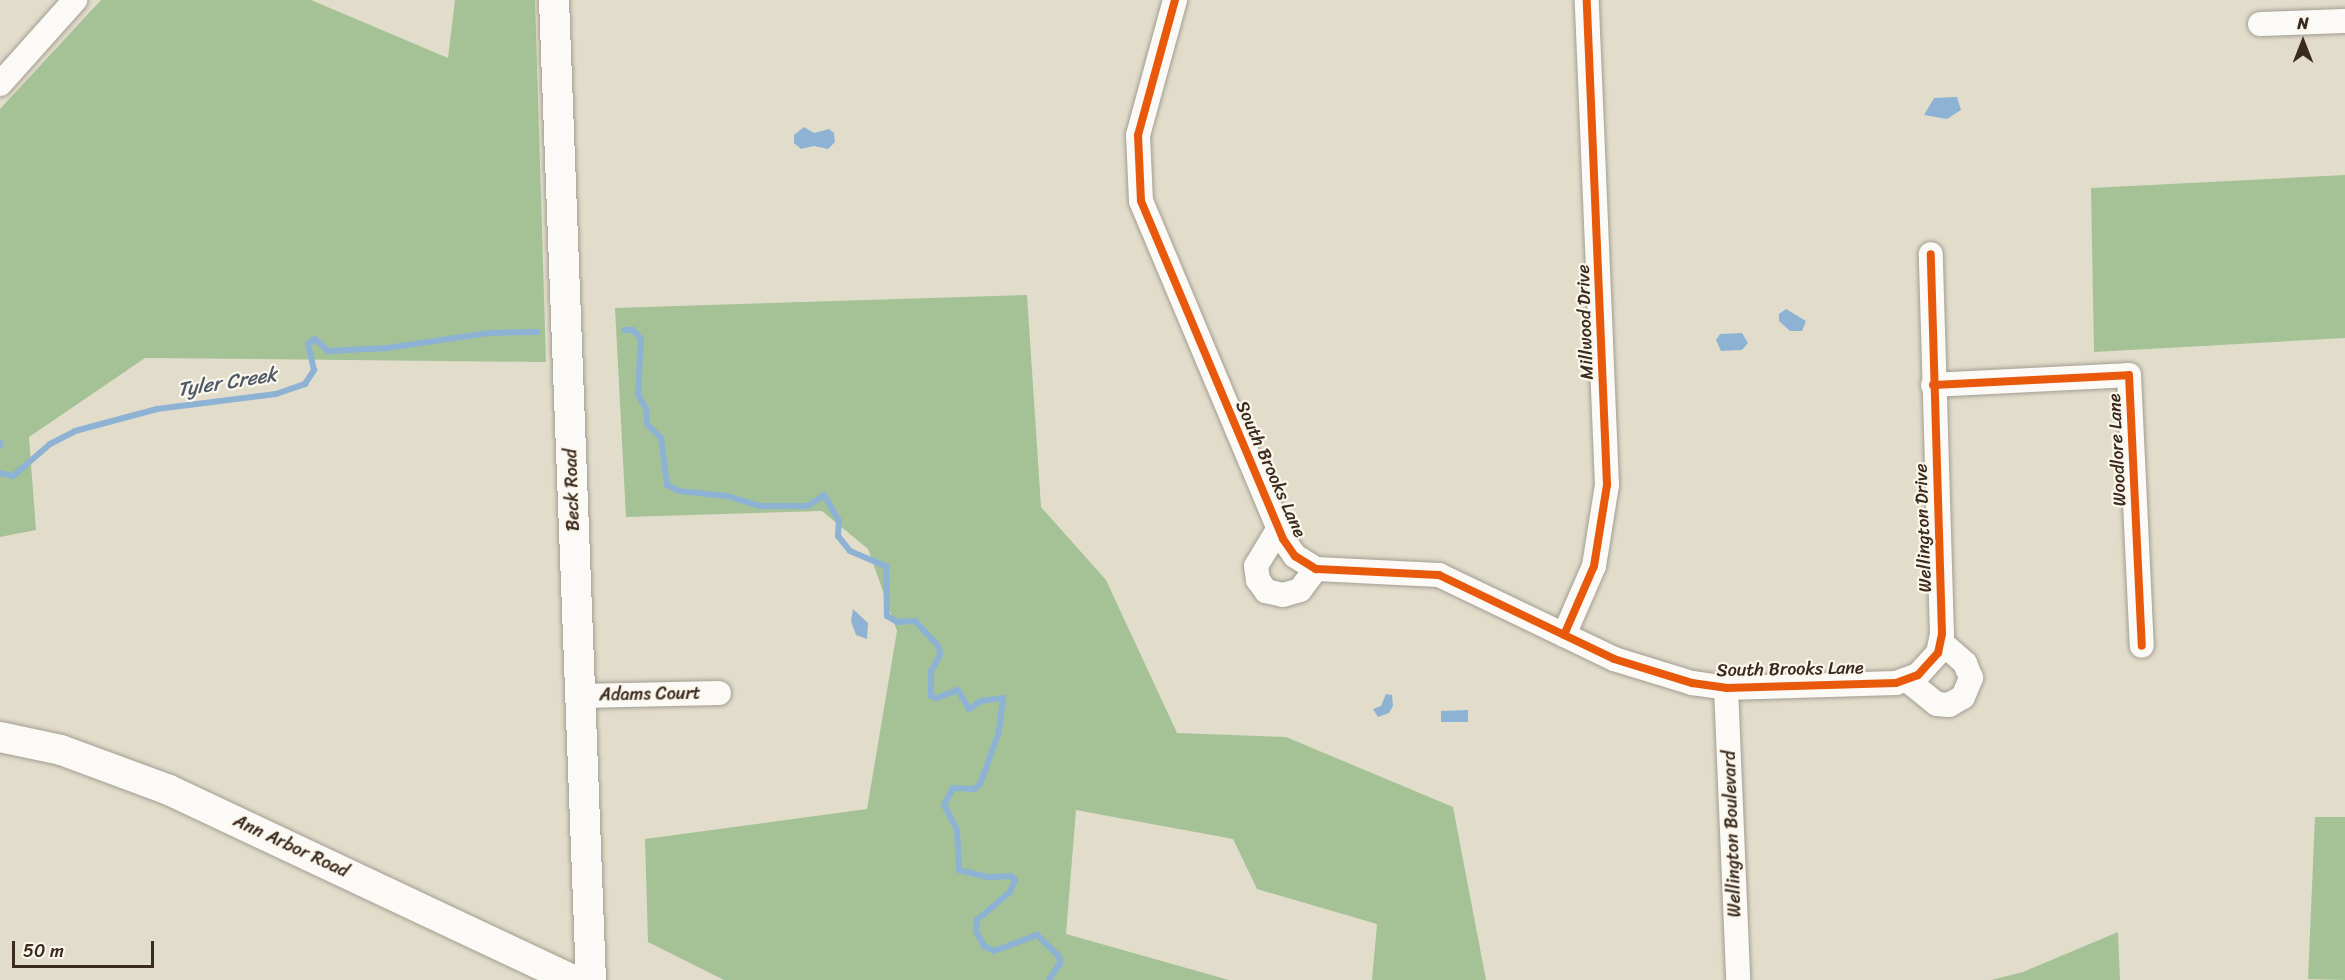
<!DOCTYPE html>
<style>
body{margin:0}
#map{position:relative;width:2345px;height:980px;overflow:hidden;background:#e2ddcb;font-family:Sriracha,sans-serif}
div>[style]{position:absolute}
.forest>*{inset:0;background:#a4c296}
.water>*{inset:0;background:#8eb2d4}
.stream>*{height:6px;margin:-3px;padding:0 3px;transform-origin:3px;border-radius:3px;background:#8eb2d4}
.roads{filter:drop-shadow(0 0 2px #a29d91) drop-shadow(0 0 2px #a29d91)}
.minor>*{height:24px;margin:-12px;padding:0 12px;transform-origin:12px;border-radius:12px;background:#fbfaf7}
.major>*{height:30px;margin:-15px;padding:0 15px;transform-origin:15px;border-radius:15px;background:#fbfaf7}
.cycleway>*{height:8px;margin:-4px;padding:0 4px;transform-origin:4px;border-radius:4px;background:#e8590c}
span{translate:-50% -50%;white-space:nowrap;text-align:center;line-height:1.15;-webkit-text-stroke:4.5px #fbf7ec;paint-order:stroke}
.street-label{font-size:18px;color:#3b2a1e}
.water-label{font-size:20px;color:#4e5968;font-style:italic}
.north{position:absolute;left:2273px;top:12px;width:60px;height:60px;-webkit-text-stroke:4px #fbf7ec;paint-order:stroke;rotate:0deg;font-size:16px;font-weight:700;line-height:24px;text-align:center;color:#3b2a1e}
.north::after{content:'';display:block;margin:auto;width:21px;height:27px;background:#3b2a1e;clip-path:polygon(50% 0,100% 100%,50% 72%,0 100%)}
.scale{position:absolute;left:12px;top:941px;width:142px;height:27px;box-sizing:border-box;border:3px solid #3b2a1e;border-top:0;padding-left:8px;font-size:18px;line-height:21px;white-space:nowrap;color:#3b2a1e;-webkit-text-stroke:4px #fbf7ec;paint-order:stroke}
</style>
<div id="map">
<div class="forest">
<i style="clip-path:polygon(101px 0,311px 0,448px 58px,455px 0,535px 0,546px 362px,145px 358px,29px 437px,36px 530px,0 537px,0 109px)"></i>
<i style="clip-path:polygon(2345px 175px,2345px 338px,2094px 352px,2091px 188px)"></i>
<i style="clip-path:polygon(1027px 295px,1041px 507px,1106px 580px,1177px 733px,1286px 737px,1453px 807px,1486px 980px,1372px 980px,1377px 924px,1257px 889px,1233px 839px,1076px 810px,1066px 934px,1229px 980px,724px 980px,648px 942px,645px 839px,867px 809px,897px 631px,868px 549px,822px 511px,626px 517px,615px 308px)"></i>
<i style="clip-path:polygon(2315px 817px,2345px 817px,2345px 980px,2308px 979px)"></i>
<i style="clip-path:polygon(2118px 932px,2120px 980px,1991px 980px,2023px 972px)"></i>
</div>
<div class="water">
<i style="clip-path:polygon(1957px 97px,1961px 110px,1947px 119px,1924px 115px,1934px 98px)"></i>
<i style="clip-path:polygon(804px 127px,814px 133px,829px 129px,834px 133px,835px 142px,828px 149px,814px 146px,801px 149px,794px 143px,794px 135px)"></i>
<i style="clip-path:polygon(1786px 309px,1806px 321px,1802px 331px,1790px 331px,1779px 321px,1779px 314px)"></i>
<i style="clip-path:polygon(1742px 333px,1748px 343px,1742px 350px,1721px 351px,1716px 340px,1720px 334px)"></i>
<i style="clip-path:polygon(853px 609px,868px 623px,867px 639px,856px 635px,851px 621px)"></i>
<i style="clip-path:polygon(1386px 694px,1392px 695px,1393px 706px,1389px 713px,1378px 717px,1373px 709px,1381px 706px)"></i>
<i style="clip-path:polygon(1468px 710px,1468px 722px,1441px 722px,1441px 711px)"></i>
</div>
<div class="stream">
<i style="left:624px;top:330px;width:9px"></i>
<i style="left:633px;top:330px;width:12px;rotate:48deg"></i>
<i style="left:641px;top:339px;width:55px;rotate:93.1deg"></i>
<i style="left:638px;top:394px;width:17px;rotate:62deg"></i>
<i style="left:646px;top:409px;width:15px;rotate:86deg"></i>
<i style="left:647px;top:424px;width:20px;rotate:45deg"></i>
<i style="left:661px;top:438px;width:47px;rotate:82.7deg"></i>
<i style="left:667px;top:485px;width:13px;rotate:27deg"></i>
<i style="left:679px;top:491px;width:48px;rotate:5.9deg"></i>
<i style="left:727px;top:496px;width:34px;rotate:17deg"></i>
<i style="left:759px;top:506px;width:49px"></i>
<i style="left:808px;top:506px;width:19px;rotate:-35deg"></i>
<i style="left:824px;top:495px;width:30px;rotate:60deg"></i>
<i style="left:839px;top:521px;width:15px;rotate:94deg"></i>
<i style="left:838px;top:536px;width:19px;rotate:51deg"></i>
<i style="left:850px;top:551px;width:39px;rotate:23deg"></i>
<i style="left:886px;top:566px;width:50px;rotate:88.9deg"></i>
<i style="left:887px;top:616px;width:12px;rotate:31deg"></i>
<i style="left:897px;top:622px;width:18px;rotate:-3deg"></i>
<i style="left:915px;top:621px;width:35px;rotate:47deg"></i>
<i style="left:939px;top:647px;width:8px;rotate:83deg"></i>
<i style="left:940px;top:655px;width:18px;rotate:119deg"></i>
<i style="left:931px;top:671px;width:25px;rotate:90deg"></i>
<i style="left:931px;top:696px;width:6px;rotate:18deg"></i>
<i style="left:937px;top:698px;width:22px;rotate:-21deg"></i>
<i style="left:958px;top:690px;width:22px;rotate:60deg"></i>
<i style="left:969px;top:709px;width:14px;rotate:-34deg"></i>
<i style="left:981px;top:701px;width:22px;rotate:-8deg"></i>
<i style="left:1003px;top:698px;width:34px;rotate:97deg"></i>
<i style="left:999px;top:732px;width:55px;rotate:110.1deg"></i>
<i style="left:980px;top:784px;width:8px;rotate:140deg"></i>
<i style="left:974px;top:789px;width:21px;rotate:-177deg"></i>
<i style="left:953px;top:788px;width:19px;rotate:118deg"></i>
<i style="left:944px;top:805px;width:27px;rotate:62deg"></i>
<i style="left:957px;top:829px;width:41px;rotate:87.2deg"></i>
<i style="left:959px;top:870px;width:29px;rotate:14deg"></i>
<i style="left:987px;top:877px;width:24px;rotate:-2deg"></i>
<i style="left:1011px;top:876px;width:6px;rotate:45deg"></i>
<i style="left:1015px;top:880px;width:13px;rotate:113deg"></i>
<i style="left:1010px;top:892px;width:43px;rotate:139.7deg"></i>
<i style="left:977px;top:920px;width:11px;rotate:95deg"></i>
<i style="left:976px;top:931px;width:17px;rotate:62deg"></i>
<i style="left:984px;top:946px;width:11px;rotate:27deg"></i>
<i style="left:994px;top:951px;width:46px;rotate:-20.4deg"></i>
<i style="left:1037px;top:935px;width:30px;rotate:44deg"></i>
<i style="left:1059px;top:956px;width:7px;rotate:82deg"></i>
<i style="left:1060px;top:963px;width:20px;rotate:123deg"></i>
<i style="left:0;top:443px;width:3px;rotate:90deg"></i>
<i style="left:0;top:473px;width:13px;rotate:13deg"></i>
<i style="left:13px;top:476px;width:49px;rotate:-40.9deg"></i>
<i style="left:50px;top:444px;width:28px;rotate:-27deg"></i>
<i style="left:75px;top:431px;width:85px;rotate:-15deg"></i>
<i style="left:157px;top:409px;width:120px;rotate:-7.2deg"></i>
<i style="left:276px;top:394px;width:31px;rotate:-19deg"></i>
<i style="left:305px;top:384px;width:17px;rotate:-57deg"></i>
<i style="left:314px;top:370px;width:27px;rotate:-103deg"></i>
<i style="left:308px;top:344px;width:9px;rotate:-36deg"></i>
<i style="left:315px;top:339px;width:18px;rotate:43deg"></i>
<i style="left:328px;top:351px;width:59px;rotate:-2.9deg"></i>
<i style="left:387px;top:348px;width:102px;rotate:-8.4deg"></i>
<i style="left:488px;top:333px;width:49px;rotate:-1.2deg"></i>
</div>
<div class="roads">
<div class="minor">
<i style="left:1175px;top:0;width:140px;rotate:105.3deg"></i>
<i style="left:1138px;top:135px;width:66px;rotate:87.4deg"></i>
<i style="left:1141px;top:201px;width:367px;rotate:67.2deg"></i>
<i style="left:1283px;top:539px;width:21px;rotate:55deg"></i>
<i style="left:1295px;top:556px;width:25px;rotate:32deg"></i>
<i style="left:1316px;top:569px;width:123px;rotate:2.8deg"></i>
<i style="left:1439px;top:575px;width:194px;rotate:25.6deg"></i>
<i style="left:1614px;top:659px;width:82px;rotate:17.1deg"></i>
<i style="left:1692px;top:683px;width:34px;rotate:8deg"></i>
<i style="left:1726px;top:688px;width:170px;rotate:-1.7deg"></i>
<i style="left:1896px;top:683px;width:23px;rotate:-20deg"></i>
<i style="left:1918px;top:675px;width:30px;rotate:-48deg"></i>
<i style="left:1938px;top:653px;width:19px;rotate:-78deg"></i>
<i style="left:1942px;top:634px;width:380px;rotate:-91.7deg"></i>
<i style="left:2260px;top:24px;width:85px;rotate:-2deg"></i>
<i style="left:0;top:84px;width:113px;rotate:-48.2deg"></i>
<i style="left:1933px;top:385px;width:196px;rotate:-2.9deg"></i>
<i style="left:2129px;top:375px;width:271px;rotate:87.3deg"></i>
<i style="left:1279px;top:528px;width:44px;rotate:121.2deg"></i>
<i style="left:1256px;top:566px;width:14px;rotate:82deg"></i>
<i style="left:1258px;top:580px;width:14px;rotate:54deg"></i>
<i style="left:1266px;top:591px;width:17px;rotate:13deg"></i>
<i style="left:1283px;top:595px;width:18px;rotate:-16deg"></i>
<i style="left:1300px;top:590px;width:26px;rotate:-53deg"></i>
<i style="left:1564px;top:635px;width:75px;rotate:-66.5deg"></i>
<i style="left:1594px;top:566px;width:82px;rotate:-80.9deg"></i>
<i style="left:1607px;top:485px;width:485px;rotate:-92.4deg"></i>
<i style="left:1907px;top:680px;width:38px;rotate:39deg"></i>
<i style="left:1937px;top:704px;width:12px;rotate:5deg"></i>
<i style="left:1949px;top:705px;width:16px;rotate:-30deg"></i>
<i style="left:1963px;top:697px;width:21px;rotate:-67deg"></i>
<i style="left:1971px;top:678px;width:16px;rotate:-112deg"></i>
<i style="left:1965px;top:663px;width:32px;rotate:-139deg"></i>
<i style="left:1726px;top:688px;width:292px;rotate:87.6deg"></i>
<i style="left:580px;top:696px;width:139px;rotate:-1.2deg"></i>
</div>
<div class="major">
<i style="left:554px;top:0;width:981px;rotate:87.84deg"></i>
<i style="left:0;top:737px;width:62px;rotate:12deg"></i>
<i style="left:61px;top:750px;width:115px;rotate:20.3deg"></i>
<i style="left:169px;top:790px;width:446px;rotate:25.2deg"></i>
</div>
</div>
<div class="cycleway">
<i style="left:1175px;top:0;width:140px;rotate:105.3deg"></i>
<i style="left:1138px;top:135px;width:66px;rotate:87.4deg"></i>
<i style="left:1141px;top:201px;width:367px;rotate:67.2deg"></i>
<i style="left:1283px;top:539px;width:21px;rotate:55deg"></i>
<i style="left:1295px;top:556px;width:25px;rotate:32deg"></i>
<i style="left:1316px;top:569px;width:123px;rotate:2.8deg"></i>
<i style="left:1439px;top:575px;width:194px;rotate:25.6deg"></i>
<i style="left:1614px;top:659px;width:82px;rotate:17.1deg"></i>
<i style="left:1692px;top:683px;width:34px;rotate:8deg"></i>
<i style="left:1726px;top:688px;width:170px;rotate:-1.7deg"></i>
<i style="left:1896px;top:683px;width:23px;rotate:-20deg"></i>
<i style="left:1918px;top:675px;width:30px;rotate:-48deg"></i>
<i style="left:1938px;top:653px;width:19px;rotate:-78deg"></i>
<i style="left:1942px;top:634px;width:380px;rotate:-91.7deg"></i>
<i style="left:1933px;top:385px;width:196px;rotate:-2.9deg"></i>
<i style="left:2129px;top:375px;width:271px;rotate:87.3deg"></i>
<i style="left:1564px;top:635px;width:75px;rotate:-66.5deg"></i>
<i style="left:1594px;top:566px;width:82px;rotate:-80.9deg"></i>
<i style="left:1607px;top:485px;width:485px;rotate:-92.4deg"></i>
</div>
<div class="street-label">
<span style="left:1585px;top:322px;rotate:-92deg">Millwood Drive</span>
<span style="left:2117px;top:450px;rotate:-93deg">Woodlore Lane</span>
<span style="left:1271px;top:469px;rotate:66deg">South Brooks Lane</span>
<span style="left:572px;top:490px;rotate:-92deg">Beck Road</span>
<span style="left:1923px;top:528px;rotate:-92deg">Wellington Drive</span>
<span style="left:1790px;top:669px;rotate:-1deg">South Brooks Lane</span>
<span style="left:650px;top:694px;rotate:-1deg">Adams Court</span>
<span style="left:1732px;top:834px;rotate:-92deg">Wellington Boulevard</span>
<span style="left:291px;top:846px;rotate:25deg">Ann Arbor Road</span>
</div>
<div class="water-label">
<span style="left:227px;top:382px;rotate:-9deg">Tyler Creek</span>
</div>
<div class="north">N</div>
<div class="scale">50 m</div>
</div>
